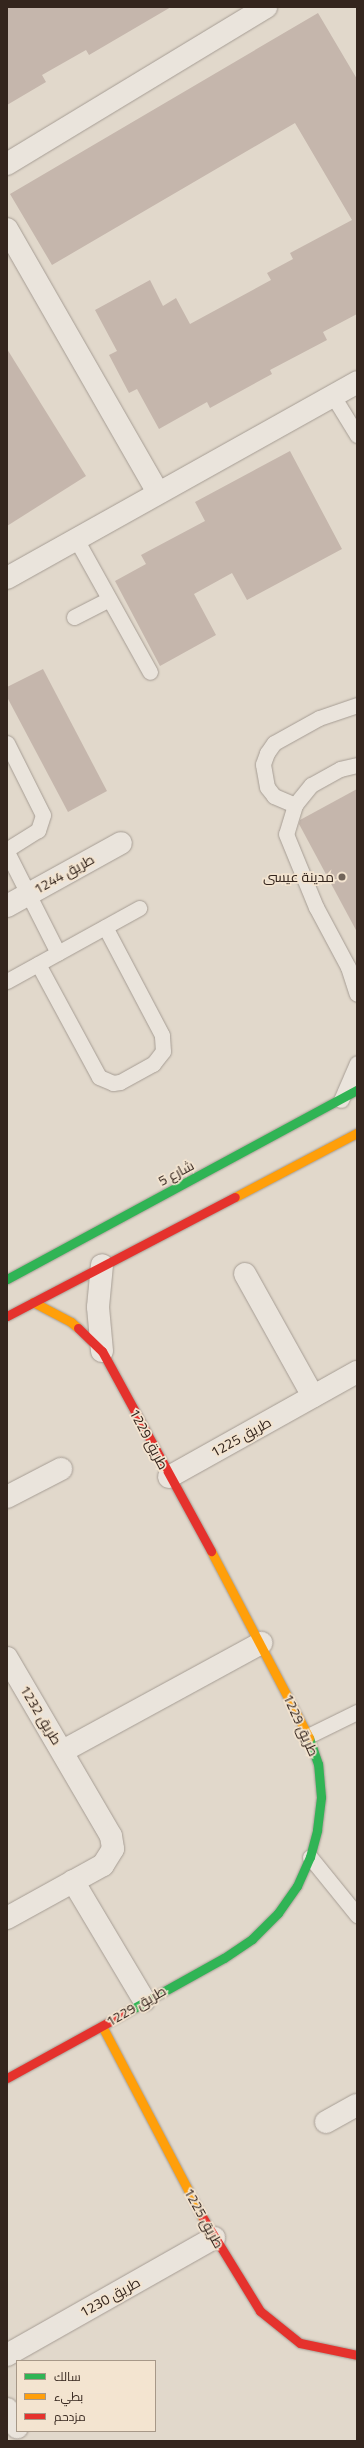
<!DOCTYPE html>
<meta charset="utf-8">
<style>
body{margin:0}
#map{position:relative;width:364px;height:2448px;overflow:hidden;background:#e1d8cb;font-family:Georgia,Cairo,serif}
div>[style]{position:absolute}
.building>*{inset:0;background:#c5b6ac}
.roads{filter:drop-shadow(0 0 1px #a69d94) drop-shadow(0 0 1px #a69d94)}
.lane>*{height:15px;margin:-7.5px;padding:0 7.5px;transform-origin:7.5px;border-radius:7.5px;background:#eae4dc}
.street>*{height:22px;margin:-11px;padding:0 11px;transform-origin:11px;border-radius:11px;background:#eae4dc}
.fast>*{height:9px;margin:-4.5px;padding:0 4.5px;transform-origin:4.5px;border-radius:4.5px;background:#30b455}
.slow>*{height:9px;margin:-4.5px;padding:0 4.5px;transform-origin:4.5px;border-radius:4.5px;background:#ff9f0a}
.jam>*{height:9px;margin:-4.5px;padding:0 4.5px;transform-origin:4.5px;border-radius:4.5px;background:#e5322d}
.dots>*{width:11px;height:11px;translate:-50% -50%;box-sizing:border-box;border:2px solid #f3e4d0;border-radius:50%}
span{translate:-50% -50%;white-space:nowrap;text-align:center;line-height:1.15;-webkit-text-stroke:3.5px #f3e4d0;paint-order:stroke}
.street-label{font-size:14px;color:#34251d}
.poi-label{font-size:14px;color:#34251d}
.right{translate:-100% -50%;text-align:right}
.frame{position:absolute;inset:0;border:8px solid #34251d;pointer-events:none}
.legend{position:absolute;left:16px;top:2360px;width:140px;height:72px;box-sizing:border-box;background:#f3e4d0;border:1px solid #a79888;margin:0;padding:5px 7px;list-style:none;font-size:12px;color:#34251d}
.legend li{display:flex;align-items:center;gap:8px;height:20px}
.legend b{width:20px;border:1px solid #a79888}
</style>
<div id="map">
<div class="building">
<i style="clip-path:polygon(7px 7px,171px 7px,89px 55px,86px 50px,42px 75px,46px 82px,7px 105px)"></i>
<i style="clip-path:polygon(318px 13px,357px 79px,357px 314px,323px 332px,327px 340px,270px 370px,272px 374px,210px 408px,207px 402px,159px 429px,137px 389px,129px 393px,109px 355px,117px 351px,95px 310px,150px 280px,163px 306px,176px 298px,190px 324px,271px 280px,267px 273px,293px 259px,290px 253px,352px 220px,295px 123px,52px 265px,10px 194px)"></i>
<i style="clip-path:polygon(7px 349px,86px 476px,7px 526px)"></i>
<i style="clip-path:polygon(290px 451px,342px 549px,247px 600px,232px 573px,194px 594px,216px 635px,160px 666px,115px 581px,146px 564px,141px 555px,205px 521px,195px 502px)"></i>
<i style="clip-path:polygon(43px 669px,107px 791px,68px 812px,7px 697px,7px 687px)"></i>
<i style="clip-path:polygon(357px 789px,357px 932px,299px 824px,300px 820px)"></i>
</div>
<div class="roads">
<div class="lane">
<i style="left:333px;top:396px;width:46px;rotate:58.4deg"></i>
<i style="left:76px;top:539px;width:152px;rotate:60.9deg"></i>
<i style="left:74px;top:617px;width:39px;rotate:-27deg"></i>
<i style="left:7px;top:743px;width:80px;rotate:63.4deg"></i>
<i style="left:43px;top:815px;width:16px;rotate:108deg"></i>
<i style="left:38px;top:830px;width:36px;rotate:148deg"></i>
<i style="left:357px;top:765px;width:17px;rotate:167deg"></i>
<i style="left:340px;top:769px;width:33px;rotate:151deg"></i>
<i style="left:311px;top:785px;width:26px;rotate:129deg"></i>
<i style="left:295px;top:805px;width:30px;rotate:107deg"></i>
<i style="left:286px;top:834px;width:79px;rotate:67.7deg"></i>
<i style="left:316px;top:907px;width:68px;rotate:61.9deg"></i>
<i style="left:348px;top:967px;width:28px;rotate:72deg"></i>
<i style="left:295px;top:805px;width:23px;rotate:-157deg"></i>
<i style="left:274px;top:796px;width:11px;rotate:-128deg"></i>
<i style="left:267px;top:787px;width:23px;rotate:-100deg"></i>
<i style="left:263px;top:764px;width:12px;rotate:-70deg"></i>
<i style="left:267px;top:753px;width:12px;rotate:-55deg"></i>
<i style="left:274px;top:743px;width:51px;rotate:-29.1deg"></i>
<i style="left:319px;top:718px;width:40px;rotate:-18.9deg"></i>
<i style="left:7px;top:852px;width:113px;rotate:63.2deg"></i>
<i style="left:38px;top:964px;width:128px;rotate:61.6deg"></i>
<i style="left:99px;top:1077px;width:15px;rotate:23deg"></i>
<i style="left:113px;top:1083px;width:7px;rotate:-8deg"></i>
<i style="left:120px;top:1082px;width:38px;rotate:-29deg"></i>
<i style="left:153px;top:1064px;width:16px;rotate:-52deg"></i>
<i style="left:163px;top:1051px;width:16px;rotate:-94deg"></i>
<i style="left:162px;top:1035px;width:122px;rotate:-117.8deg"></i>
<i style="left:7px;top:981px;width:151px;rotate:-28.9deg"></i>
<i style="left:341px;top:1100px;width:40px;rotate:-66.6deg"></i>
<i style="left:308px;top:1736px;width:55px;rotate:-26.1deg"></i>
<i style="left:310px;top:1857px;width:75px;rotate:51deg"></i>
</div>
<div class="street">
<i style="left:7px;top:164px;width:303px;rotate:-31.2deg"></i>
<i style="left:7px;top:229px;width:304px;rotate:60.2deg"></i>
<i style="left:7px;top:578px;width:401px;rotate:-29.2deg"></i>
<i style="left:7px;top:906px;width:130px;rotate:-28.9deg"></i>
<i style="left:245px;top:1274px;width:140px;rotate:60.9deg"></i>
<i style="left:102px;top:1351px;width:44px;rotate:-95.2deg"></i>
<i style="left:98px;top:1307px;width:42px;rotate:-84.6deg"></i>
<i style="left:169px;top:1477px;width:215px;rotate:-29.2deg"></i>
<i style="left:7px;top:1497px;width:61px;rotate:-27.4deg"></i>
<i style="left:7px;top:1658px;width:206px;rotate:59.7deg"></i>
<i style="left:111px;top:1836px;width:13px;rotate:81deg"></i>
<i style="left:113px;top:1849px;width:19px;rotate:122deg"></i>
<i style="left:103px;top:1865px;width:110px;rotate:151.1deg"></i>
<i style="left:63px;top:1751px;width:226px;rotate:-28.6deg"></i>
<i style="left:73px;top:1881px;width:139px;rotate:59.2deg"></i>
<i style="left:326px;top:2122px;width:35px;rotate:-29deg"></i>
<i style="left:7px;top:2355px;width:238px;rotate:-29.5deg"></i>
<i style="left:7px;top:2409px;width:21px;rotate:61deg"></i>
</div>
<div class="fast">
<i style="left:7px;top:1279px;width:398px;rotate:-28.4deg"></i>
<i style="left:125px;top:2013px;width:113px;rotate:-29.1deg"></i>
<i style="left:224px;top:1958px;width:34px;rotate:-34deg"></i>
<i style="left:252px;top:1939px;width:37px;rotate:-45deg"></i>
<i style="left:278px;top:1913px;width:33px;rotate:-55deg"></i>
<i style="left:297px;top:1886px;width:32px;rotate:-66deg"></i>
<i style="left:310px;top:1857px;width:28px;rotate:-75deg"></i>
<i style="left:317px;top:1830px;width:33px;rotate:-83deg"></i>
<i style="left:321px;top:1797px;width:33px;rotate:-95deg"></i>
<i style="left:318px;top:1764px;width:28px;rotate:-109deg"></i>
</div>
<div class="slow">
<i style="left:235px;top:1197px;width:138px;rotate:-27.7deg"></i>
<i style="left:33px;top:1302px;width:43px;rotate:27.8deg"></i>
<i style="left:71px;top:1322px;width:9px;rotate:41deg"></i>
<i style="left:211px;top:1551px;width:211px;rotate:62.3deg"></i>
<i style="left:102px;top:2026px;width:217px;rotate:62.3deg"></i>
</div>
<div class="jam">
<i style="left:7px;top:1316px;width:257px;rotate:-27.6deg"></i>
<i style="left:78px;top:1328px;width:33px;rotate:44deg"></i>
<i style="left:102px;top:1351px;width:228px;rotate:61.4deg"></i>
<i style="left:7px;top:2078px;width:135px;rotate:-28.8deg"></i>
<i style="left:203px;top:2218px;width:109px;rotate:58.5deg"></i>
<i style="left:260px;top:2311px;width:51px;rotate:38.7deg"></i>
<i style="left:300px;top:2343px;width:58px;rotate:11.9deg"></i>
</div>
</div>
<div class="dots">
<i style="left:342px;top:877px;background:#71645a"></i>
</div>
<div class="street-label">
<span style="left:64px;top:874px;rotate:-29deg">طريق 1244</span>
<span style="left:176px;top:1173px;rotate:-28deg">شارع 5</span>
<span style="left:241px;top:1437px;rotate:-29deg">طريق 1225</span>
<span style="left:149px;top:1439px;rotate:62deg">طريق 1229</span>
<span style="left:41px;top:1715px;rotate:59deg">طريق 1232</span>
<span style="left:301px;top:1725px;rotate:66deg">طريق 1229</span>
<span style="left:136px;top:2006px;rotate:-30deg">طريق 1229</span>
<span style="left:204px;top:2218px;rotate:61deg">طريق 1225</span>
<span style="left:110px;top:2297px;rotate:-29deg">طريق 1230</span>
</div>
<div class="poi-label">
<span class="right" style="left:334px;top:877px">مدينة عيسى</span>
</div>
<div class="frame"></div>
<ul class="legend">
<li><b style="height:5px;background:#30b455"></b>سالك</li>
<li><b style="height:5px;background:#ff9f0a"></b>بطيء</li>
<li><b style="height:5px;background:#e5322d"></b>مزدحم</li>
</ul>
</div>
